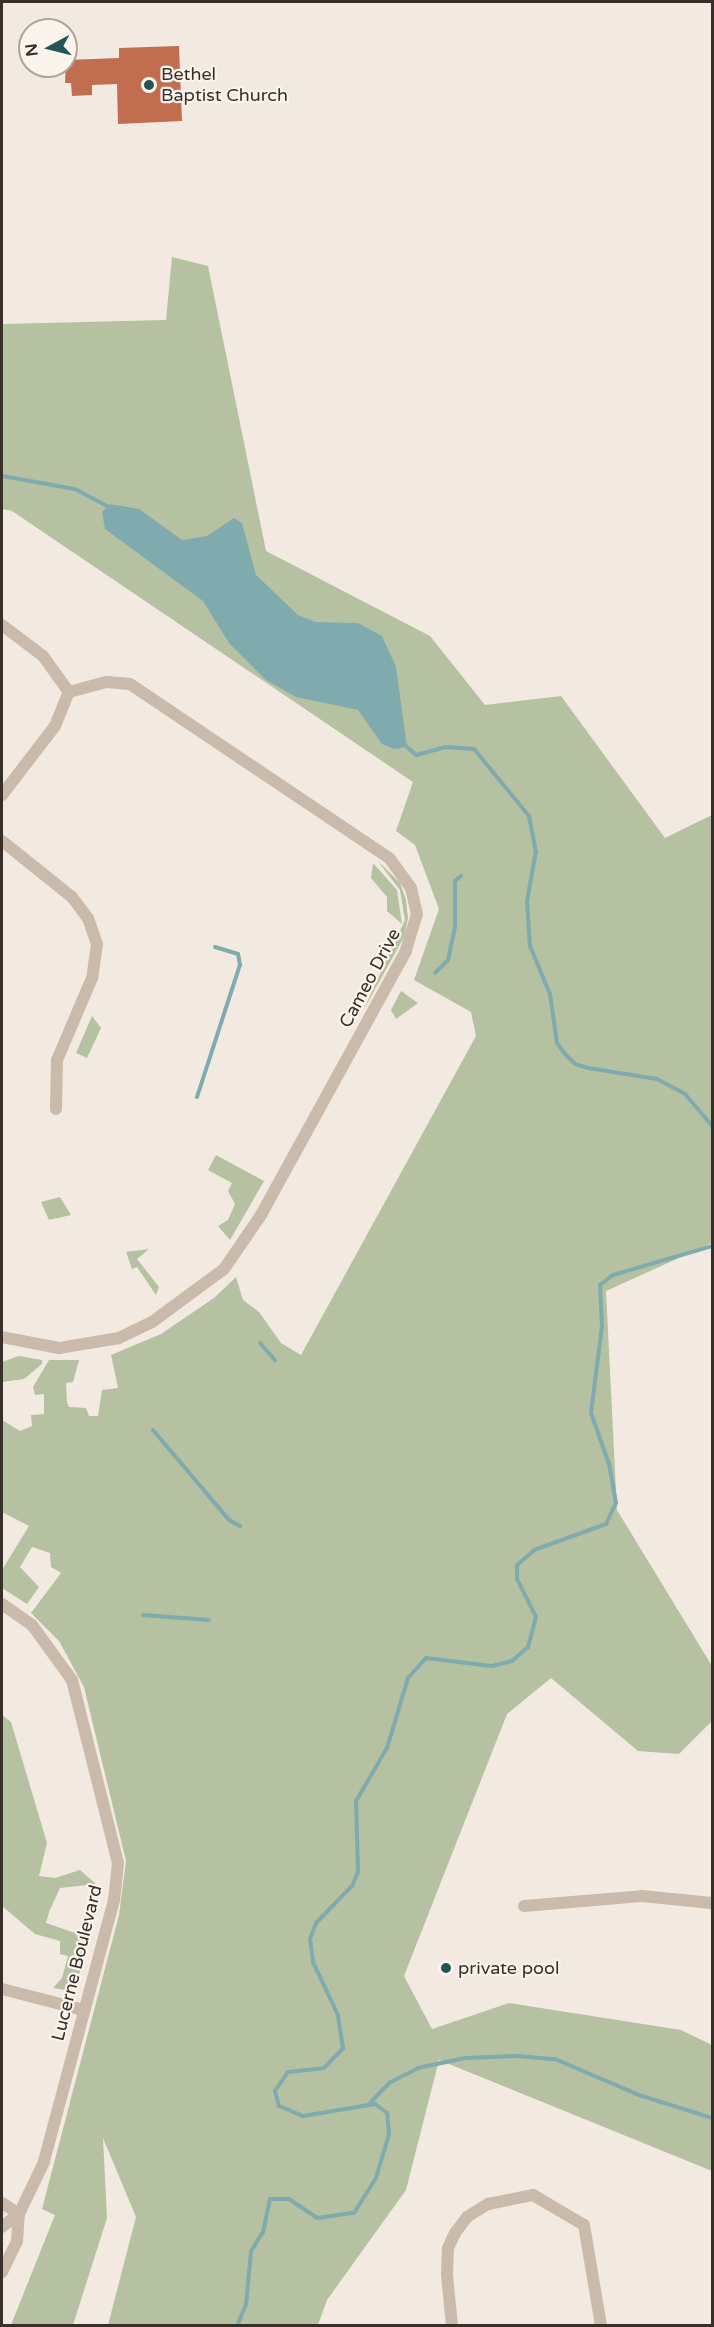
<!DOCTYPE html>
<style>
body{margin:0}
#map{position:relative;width:714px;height:2327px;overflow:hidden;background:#f2eae0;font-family:"Varela Round",sans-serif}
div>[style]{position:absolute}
.green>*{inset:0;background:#b5c1a0}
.water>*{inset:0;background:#80abae}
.stream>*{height:4px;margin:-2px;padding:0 2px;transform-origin:2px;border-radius:2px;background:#80abae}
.building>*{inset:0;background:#c06d50}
.street>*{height:12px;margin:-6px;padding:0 6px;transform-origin:6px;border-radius:6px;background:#cabaac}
.dots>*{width:16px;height:16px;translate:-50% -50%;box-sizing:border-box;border:3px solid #faf4ec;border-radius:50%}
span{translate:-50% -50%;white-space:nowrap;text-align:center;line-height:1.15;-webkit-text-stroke:4.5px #faf4ec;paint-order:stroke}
.poi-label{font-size:18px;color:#382f2b}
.left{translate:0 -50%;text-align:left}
.street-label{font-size:18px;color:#382f2b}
.frame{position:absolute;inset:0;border:3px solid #382f2b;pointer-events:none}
.north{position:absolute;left:18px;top:18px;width:60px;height:60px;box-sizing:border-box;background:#faf4ec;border:2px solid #aca59f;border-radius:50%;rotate:263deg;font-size:16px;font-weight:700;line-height:24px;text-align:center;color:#382f2b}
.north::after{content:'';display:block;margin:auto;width:21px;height:27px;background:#225458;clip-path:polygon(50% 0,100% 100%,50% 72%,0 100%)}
</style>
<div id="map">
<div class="green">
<i style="clip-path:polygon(172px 257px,208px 266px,266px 551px,430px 636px,485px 705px,561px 696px,665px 838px,712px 815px,712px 1243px,606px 1291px,617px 1510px,712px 1666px,712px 1721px,679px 1754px,638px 1751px,551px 1678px,507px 1714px,404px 1976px,432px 2029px,509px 2003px,681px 2030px,712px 2045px,712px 2171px,439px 2060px,406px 2190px,327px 2300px,318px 2325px,108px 2325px,136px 2217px,103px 2138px,107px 2218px,73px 2325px,11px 2325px,55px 2215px,42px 2209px,119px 1915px,126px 1861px,84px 1687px,59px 1641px,31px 1613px,61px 1573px,51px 1567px,50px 1553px,32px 1547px,20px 1567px,39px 1587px,27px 1604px,2px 1588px,2px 1570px,29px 1526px,2px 1512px,2px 1420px,20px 1431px,32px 1426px,31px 1415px,44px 1414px,44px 1394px,35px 1395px,33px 1387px,49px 1360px,79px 1360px,73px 1382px,66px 1383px,67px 1402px,69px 1407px,86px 1408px,89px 1416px,98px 1416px,102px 1390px,118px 1388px,111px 1355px,161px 1334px,214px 1298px,236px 1277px,243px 1300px,259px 1312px,281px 1343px,301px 1355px,476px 1036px,471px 1012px,414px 980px,439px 909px,415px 845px,396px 831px,413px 782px,12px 511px,2px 509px,2px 324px,166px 320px)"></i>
<i style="clip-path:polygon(377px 860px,400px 883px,406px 900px,408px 918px,404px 937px,363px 1011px,405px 920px,400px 890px)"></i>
<i style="clip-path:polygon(373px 863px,397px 890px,402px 924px,387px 911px,387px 897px,371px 878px)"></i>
<i style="clip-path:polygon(401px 991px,418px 1003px,396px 1019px,391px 1010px)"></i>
<i style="clip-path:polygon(92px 1016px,101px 1028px,87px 1058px,76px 1053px)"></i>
<i style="clip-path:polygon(216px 1155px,264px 1181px,230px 1240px,218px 1226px,228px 1220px,235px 1204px,228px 1191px,232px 1183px,208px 1170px)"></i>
<i style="clip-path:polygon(60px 1197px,71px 1215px,49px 1220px,41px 1202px)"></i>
<i style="clip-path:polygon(149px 1249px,137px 1259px,159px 1287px,156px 1295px,137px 1267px,132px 1269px,126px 1252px)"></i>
<i style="clip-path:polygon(19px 1356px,42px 1360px,42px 1364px,24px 1379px,2px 1382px,2px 1362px)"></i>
<i style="clip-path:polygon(2px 1715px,11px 1722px,47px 1843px,39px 1876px,55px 1878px,80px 1870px,96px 1884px,60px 1888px,49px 1912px,46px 1923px,87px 1937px,90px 1933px,78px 1979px,65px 1990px,53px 1988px,62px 1978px,68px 1956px,60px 1954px,60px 1941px,35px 1934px,2px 1906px)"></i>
</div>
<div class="water">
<i style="clip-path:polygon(110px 504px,139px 509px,182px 540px,207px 536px,234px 518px,242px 523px,256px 575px,298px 615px,316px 622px,358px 623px,382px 636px,396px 667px,407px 747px,394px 749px,382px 744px,358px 710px,296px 697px,266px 680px,229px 643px,203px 601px,105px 529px,102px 512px)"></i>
</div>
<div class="stream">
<i style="left:2px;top:476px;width:74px;rotate:10.1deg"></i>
<i style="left:75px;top:489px;width:40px;rotate:28deg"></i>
<i style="left:403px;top:743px;width:18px;rotate:43deg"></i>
<i style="left:416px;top:755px;width:30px;rotate:-15deg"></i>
<i style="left:445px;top:747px;width:29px;rotate:4deg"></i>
<i style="left:474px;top:749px;width:87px;rotate:50.6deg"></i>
<i style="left:529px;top:816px;width:36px;rotate:79deg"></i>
<i style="left:536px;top:851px;width:51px;rotate:100.2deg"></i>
<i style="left:527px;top:901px;width:45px;rotate:86.2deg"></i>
<i style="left:530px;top:946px;width:52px;rotate:67.4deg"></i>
<i style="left:550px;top:994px;width:49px;rotate:81.9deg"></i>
<i style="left:557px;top:1043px;width:14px;rotate:54deg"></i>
<i style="left:565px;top:1054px;width:14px;rotate:45deg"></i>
<i style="left:575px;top:1064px;width:14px;rotate:17deg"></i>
<i style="left:588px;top:1068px;width:70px;rotate:9.1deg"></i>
<i style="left:657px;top:1079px;width:32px;rotate:28deg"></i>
<i style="left:685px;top:1094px;width:42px;rotate:49.8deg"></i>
<i style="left:435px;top:973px;width:18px;rotate:-45deg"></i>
<i style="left:448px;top:960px;width:35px;rotate:-78deg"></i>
<i style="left:455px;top:926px;width:45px;rotate:-90deg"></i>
<i style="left:455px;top:881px;width:8px;rotate:-40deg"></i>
<i style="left:197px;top:1097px;width:139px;rotate:-72deg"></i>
<i style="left:240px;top:965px;width:11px;rotate:-100deg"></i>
<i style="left:238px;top:954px;width:24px;rotate:-163deg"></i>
<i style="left:260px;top:1343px;width:23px;rotate:49deg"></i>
<i style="left:153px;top:1430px;width:118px;rotate:49.8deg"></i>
<i style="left:229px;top:1520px;width:13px;rotate:29deg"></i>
<i style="left:143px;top:1615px;width:66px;rotate:4.3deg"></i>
<i style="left:370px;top:2103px;width:28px;rotate:-46deg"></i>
<i style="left:389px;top:2083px;width:33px;rotate:-27deg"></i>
<i style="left:418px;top:2068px;width:48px;rotate:-12deg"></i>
<i style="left:465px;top:2058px;width:53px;rotate:-2.2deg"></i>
<i style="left:518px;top:2056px;width:37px;rotate:5deg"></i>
<i style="left:555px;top:2059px;width:91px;rotate:23.2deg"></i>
<i style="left:639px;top:2095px;width:77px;rotate:17.5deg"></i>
<i style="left:237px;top:2326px;width:23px;rotate:-67deg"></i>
<i style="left:246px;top:2305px;width:54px;rotate:-84.7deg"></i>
<i style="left:251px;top:2251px;width:22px;rotate:-58deg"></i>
<i style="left:263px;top:2232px;width:34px;rotate:-78deg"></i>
<i style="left:270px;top:2199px;width:19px"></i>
<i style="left:289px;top:2199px;width:34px;rotate:34deg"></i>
<i style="left:317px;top:2218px;width:37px;rotate:-8deg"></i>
<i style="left:354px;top:2213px;width:41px;rotate:-57.8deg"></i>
<i style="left:376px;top:2178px;width:46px;rotate:-73.5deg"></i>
<i style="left:389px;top:2134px;width:21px;rotate:-95deg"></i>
<i style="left:387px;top:2113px;width:15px;rotate:-143deg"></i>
<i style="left:375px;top:2104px;width:73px;rotate:170.5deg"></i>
<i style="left:303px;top:2116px;width:26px;rotate:-157deg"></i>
<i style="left:279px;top:2106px;width:16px;rotate:-105deg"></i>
<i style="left:275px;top:2091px;width:23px;rotate:-56deg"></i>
<i style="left:288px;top:2072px;width:36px;rotate:-6deg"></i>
<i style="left:324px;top:2068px;width:28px;rotate:-46deg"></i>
<i style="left:343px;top:2048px;width:33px;rotate:-99deg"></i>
<i style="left:338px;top:2015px;width:59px;rotate:-115.3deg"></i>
<i style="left:313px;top:1962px;width:23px;rotate:-97deg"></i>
<i style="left:310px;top:1939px;width:17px;rotate:-69deg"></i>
<i style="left:316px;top:1923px;width:52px;rotate:-45.8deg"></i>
<i style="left:352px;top:1886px;width:15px;rotate:-67deg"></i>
<i style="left:358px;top:1872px;width:71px;rotate:-91.6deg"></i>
<i style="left:356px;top:1801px;width:61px;rotate:-59.7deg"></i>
<i style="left:387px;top:1748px;width:73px;rotate:-73.3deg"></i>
<i style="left:408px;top:1678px;width:27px;rotate:-48deg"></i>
<i style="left:426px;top:1658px;width:66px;rotate:6.9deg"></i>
<i style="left:492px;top:1666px;width:21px;rotate:-14deg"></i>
<i style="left:512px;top:1661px;width:21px;rotate:-41deg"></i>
<i style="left:528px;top:1647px;width:31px;rotate:-75deg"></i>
<i style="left:536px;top:1617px;width:42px;rotate:-116.6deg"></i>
<i style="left:517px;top:1579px;width:14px;rotate:-90deg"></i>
<i style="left:517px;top:1565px;width:23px;rotate:-41deg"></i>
<i style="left:534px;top:1550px;width:77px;rotate:-19.9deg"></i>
<i style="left:606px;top:1524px;width:23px;rotate:-65deg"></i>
<i style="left:616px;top:1503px;width:40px;rotate:-100deg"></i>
<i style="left:609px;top:1464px;width:54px;rotate:-109.4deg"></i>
<i style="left:591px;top:1413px;width:88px;rotate:-82.8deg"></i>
<i style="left:602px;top:1326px;width:41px;rotate:-92.8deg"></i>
<i style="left:600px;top:1285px;width:16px;rotate:-38deg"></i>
<i style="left:613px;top:1275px;width:103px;rotate:-16.3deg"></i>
</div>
<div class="building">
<i style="clip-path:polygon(179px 46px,182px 121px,118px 124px,117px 84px,92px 85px,92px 95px,72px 96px,71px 83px,65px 83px,66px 60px,119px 58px,119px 48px)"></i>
</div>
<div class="street">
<i style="left:2px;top:625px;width:51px;rotate:37.1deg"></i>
<i style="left:43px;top:656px;width:44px;rotate:54.2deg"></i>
<i style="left:2px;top:795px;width:87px;rotate:-52.5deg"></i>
<i style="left:55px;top:726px;width:37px;rotate:-68deg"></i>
<i style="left:69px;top:692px;width:39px;rotate:-15deg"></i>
<i style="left:107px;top:682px;width:23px;rotate:5deg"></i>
<i style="left:130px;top:684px;width:313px;rotate:33.9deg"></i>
<i style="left:390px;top:859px;width:36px;rotate:54deg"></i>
<i style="left:411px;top:888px;width:27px;rotate:77deg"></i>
<i style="left:417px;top:914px;width:39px;rotate:107deg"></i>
<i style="left:406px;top:951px;width:301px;rotate:118.8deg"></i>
<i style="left:261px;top:1215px;width:65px;rotate:124.4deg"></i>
<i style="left:224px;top:1269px;width:89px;rotate:143.6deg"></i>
<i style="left:152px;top:1322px;width:37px;rotate:154deg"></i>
<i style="left:119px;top:1338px;width:61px;rotate:170.5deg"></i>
<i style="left:59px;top:1348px;width:58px;rotate:-169.1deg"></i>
<i style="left:2px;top:841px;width:90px;rotate:38.7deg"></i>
<i style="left:72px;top:897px;width:26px;rotate:53deg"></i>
<i style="left:88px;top:918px;width:28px;rotate:71deg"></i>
<i style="left:97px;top:944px;width:34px;rotate:98deg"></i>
<i style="left:92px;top:978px;width:89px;rotate:113.1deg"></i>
<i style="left:57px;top:1060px;width:49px;rotate:91.2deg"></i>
<i style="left:2px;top:1604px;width:37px;rotate:35deg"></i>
<i style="left:32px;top:1625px;width:68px;rotate:54deg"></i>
<i style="left:72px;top:1680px;width:189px;rotate:75.9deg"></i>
<i style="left:118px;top:1863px;width:37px;rotate:96deg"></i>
<i style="left:114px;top:1900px;width:271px;rotate:105deg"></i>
<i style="left:44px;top:2162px;width:58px;rotate:115.7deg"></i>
<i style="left:19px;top:2214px;width:21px;rotate:143deg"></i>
<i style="left:524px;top:1906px;width:118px;rotate:-4.8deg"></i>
<i style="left:642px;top:1896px;width:70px;rotate:5.7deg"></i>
<i style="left:2px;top:1989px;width:85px;rotate:14.4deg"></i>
<i style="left:2px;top:2203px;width:20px;rotate:33deg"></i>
<i style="left:2px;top:2272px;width:34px;rotate:-64deg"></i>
<i style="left:17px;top:2241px;width:27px;rotate:-86deg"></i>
<i style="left:452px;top:2326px;width:51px;rotate:-95.6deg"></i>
<i style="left:447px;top:2275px;width:27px;rotate:-88deg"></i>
<i style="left:448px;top:2248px;width:17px;rotate:-65deg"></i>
<i style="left:455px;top:2233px;width:20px;rotate:-53deg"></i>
<i style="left:467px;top:2217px;width:25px;rotate:-32deg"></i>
<i style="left:488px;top:2204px;width:46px;rotate:-11.3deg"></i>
<i style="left:533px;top:2195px;width:59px;rotate:30.5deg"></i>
<i style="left:584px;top:2225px;width:102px;rotate:80.4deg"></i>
</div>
<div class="dots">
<i style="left:149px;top:85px;background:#225458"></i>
<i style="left:446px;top:1968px;background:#225458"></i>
</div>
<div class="poi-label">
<span class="left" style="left:161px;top:85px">Bethel<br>Baptist Church</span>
<span class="left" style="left:458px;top:1968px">private pool</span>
</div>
<div class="street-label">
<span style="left:370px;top:978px;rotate:-62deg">Cameo Drive</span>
<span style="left:77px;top:1963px;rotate:-76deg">Lucerne Boulevard</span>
</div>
<div class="frame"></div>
<div class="north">N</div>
</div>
